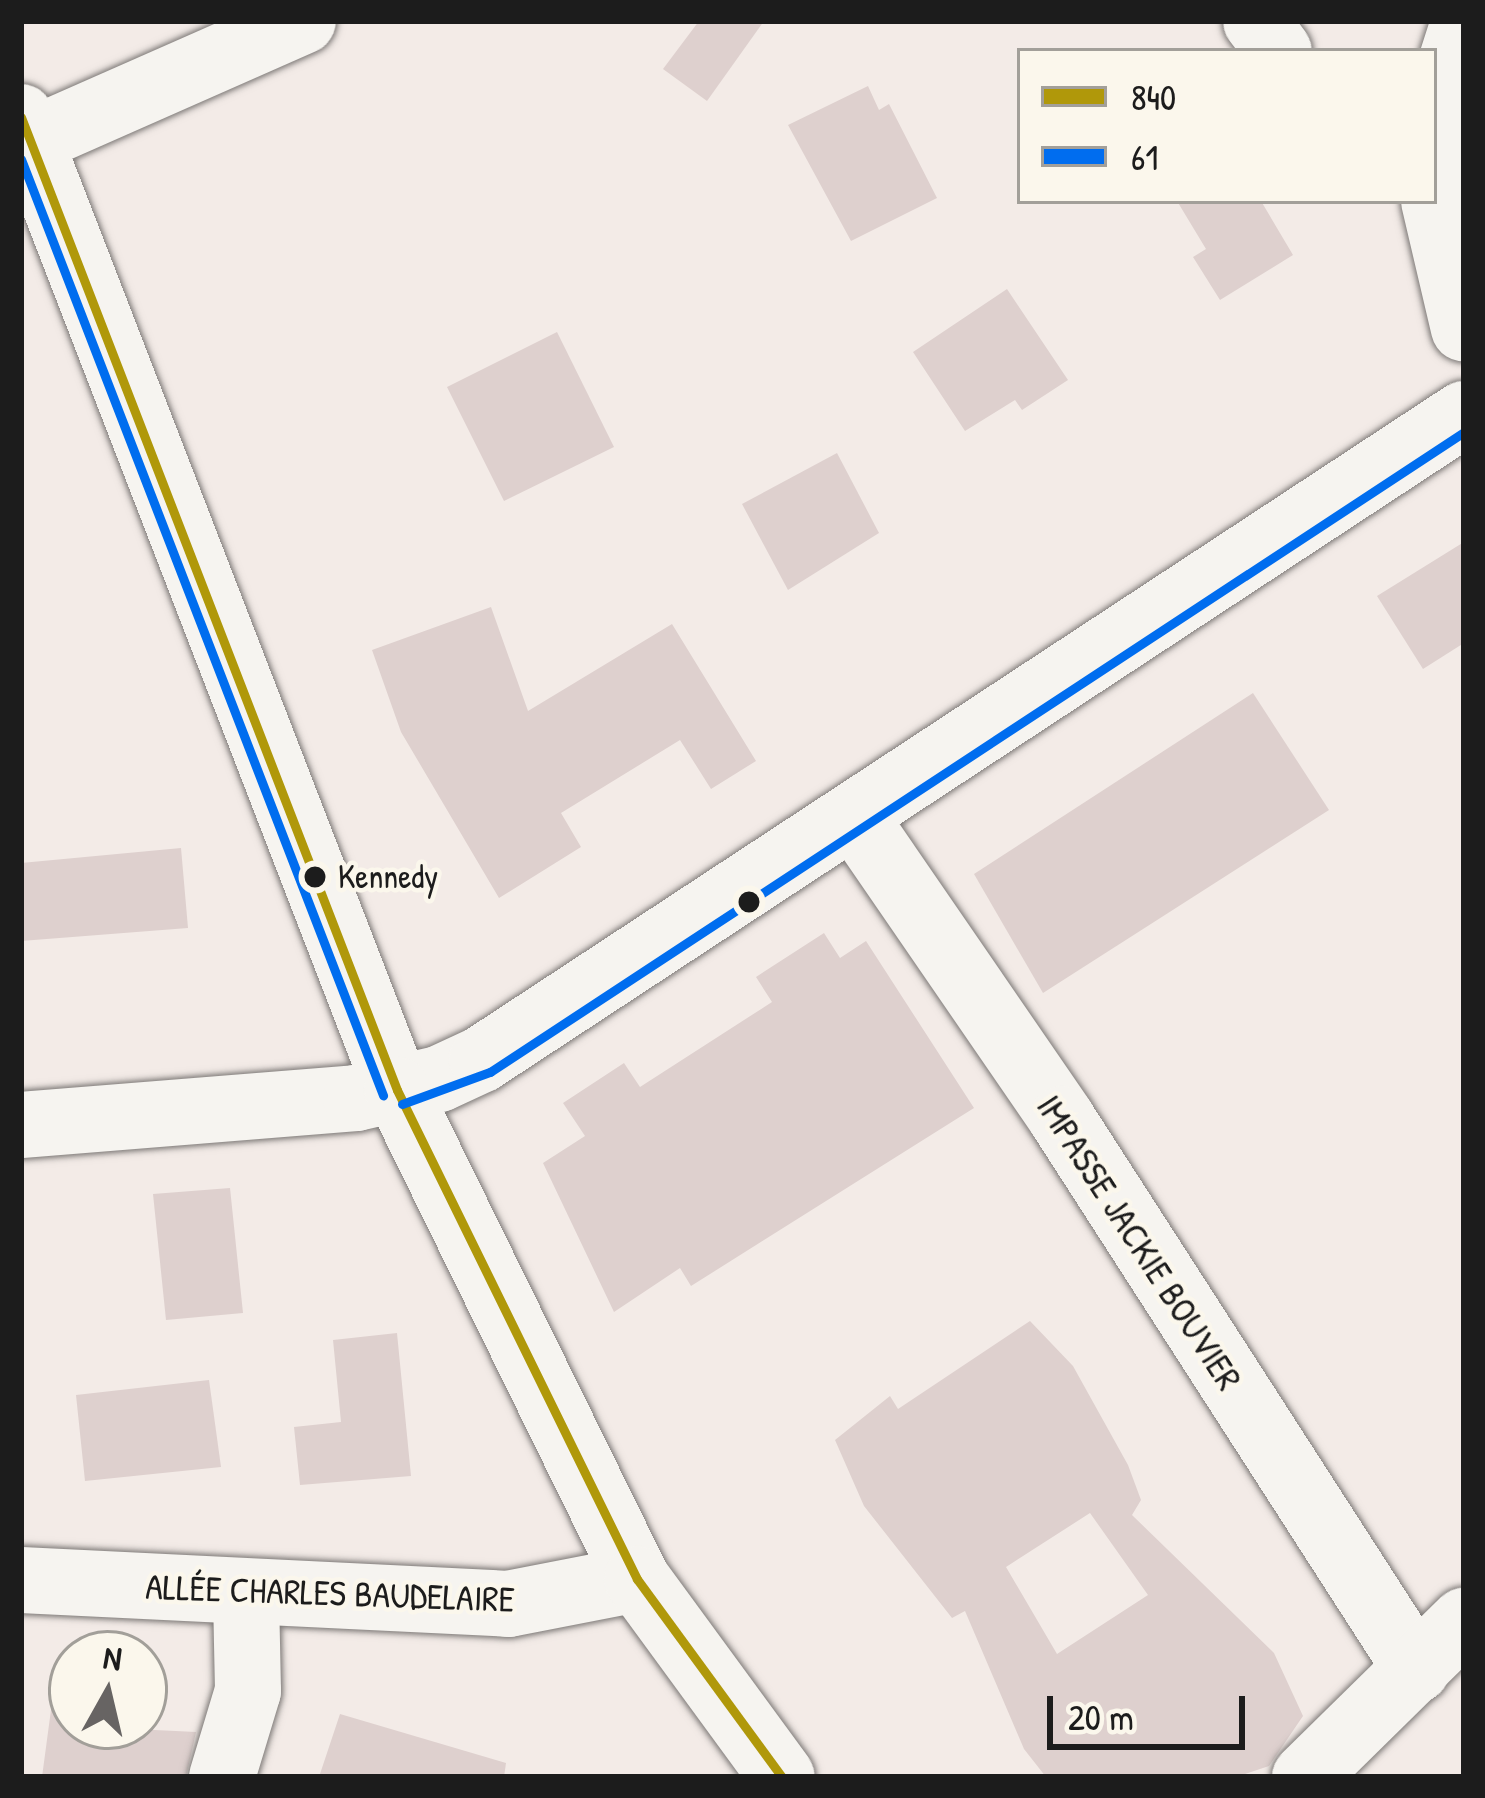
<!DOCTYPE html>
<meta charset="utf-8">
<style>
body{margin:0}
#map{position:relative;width:1485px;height:1798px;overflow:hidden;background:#f3ebe7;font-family:"Patrick Hand",sans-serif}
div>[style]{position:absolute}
.building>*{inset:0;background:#ded0ce}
.roads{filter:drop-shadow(0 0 3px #7d7977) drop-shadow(0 0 3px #7d7977)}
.minor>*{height:66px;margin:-33px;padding:0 33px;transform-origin:33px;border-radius:33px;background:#f6f4f0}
.major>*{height:66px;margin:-33px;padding:0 33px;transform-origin:33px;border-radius:33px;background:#f6f4f0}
.bus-1>*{height:9px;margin:-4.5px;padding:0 4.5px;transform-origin:4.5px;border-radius:4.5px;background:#b0980a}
.bus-2>*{height:9px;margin:-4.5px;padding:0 4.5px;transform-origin:4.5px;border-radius:4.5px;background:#006def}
.dots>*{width:33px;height:33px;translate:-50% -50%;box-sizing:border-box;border:6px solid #fbf7ec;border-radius:50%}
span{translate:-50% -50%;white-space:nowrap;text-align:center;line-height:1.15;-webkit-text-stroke:9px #fbf7ec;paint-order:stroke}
.bus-label{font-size:33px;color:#1c1c1c}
.left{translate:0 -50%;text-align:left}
.street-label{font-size:36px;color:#1c1c1c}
.frame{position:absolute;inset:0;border:24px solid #1c1c1c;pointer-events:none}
.legend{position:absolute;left:1017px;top:48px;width:420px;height:156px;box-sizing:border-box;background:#fbf7ec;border:3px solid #a29f99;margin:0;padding:15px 21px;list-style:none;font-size:36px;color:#1c1c1c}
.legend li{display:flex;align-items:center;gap:24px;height:60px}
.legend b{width:60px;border:3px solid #a29f99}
.north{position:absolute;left:48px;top:1630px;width:120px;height:120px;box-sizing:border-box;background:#fbf7ec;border:3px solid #a29f99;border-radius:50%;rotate:8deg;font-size:33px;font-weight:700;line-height:48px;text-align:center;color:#1c1c1c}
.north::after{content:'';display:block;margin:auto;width:42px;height:54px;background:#676463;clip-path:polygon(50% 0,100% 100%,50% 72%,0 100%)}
.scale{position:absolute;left:1047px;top:1696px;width:198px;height:54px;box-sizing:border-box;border:6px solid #1c1c1c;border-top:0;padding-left:15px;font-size:36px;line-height:42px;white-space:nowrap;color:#1c1c1c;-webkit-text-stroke:9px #fbf7ec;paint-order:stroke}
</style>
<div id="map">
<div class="building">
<i style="clip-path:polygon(699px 21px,764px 21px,707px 101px,663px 69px)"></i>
<i style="clip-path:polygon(868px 86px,879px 110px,889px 104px,937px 198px,851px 241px,788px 125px)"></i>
<i style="clip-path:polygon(1177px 201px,1261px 201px,1293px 255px,1220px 300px,1193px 257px,1206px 249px)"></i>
<i style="clip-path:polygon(1007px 289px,1068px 380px,1022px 410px,1015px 400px,965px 431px,913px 352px)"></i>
<i style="clip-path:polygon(557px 332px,614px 447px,504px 501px,447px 387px)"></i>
<i style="clip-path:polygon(837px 453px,879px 533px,788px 590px,742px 504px)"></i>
<i style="clip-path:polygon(1464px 542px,1464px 643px,1423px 669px,1377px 596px)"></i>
<i style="clip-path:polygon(491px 607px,528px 711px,672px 624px,756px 761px,711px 789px,680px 740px,561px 813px,581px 847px,499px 898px,401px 732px,372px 650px)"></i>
<i style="clip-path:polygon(1253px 693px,1329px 810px,1043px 993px,974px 874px)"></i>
<i style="clip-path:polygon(181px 848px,188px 928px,21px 941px,21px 863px)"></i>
<i style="clip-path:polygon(824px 933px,840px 958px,866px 941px,974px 1108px,691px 1286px,680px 1268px,614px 1312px,543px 1163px,585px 1136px,563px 1103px,624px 1063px,640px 1087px,772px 1002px,756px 977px)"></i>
<i style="clip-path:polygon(230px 1188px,243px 1313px,166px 1320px,153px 1194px)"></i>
<i style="clip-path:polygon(evenodd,1030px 1321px,1073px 1366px,1128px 1465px,1141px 1500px,1132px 1515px,1274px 1653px,1303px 1716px,1269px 1766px,1236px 1777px,1046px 1777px,1024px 1749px,965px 1611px,952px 1618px,864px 1506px,835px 1440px,890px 1396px,898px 1409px,1030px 1321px,1090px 1513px,1148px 1595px,1057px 1654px,1006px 1567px,1090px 1513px)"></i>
<i style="clip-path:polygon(397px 1333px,411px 1476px,300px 1485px,294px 1427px,341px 1422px,333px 1340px)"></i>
<i style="clip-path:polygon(209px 1380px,221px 1467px,85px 1481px,76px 1395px)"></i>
<i style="clip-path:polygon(57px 1665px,72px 1666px,72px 1726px,196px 1732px,186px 1777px,42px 1777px)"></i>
<i style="clip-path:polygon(340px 1714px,506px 1763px,504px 1777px,319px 1777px)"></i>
</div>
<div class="roads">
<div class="minor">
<i style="left:1256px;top:21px;width:38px;rotate:53deg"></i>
<i style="left:33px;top:140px;width:295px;rotate:-23.8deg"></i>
<i style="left:1434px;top:186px;width:109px;rotate:-83.7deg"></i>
<i style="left:1446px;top:78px;width:59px;rotate:-72.2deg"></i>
<i style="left:1434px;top:201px;width:131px;rotate:76.8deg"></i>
<i style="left:856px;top:819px;width:364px;rotate:55.5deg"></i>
<i style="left:1062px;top:1119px;width:655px;rotate:57.21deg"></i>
<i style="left:21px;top:1125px;width:336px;rotate:-4.6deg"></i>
<i style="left:356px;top:1098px;width:85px;rotate:-12.9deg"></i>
<i style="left:439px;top:1079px;width:47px;rotate:-24.9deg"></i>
<i style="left:482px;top:1059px;width:1175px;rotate:-33.3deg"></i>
<i style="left:21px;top:1580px;width:488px;rotate:2.8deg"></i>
<i style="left:508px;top:1604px;width:131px;rotate:-11deg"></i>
<i style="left:222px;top:1777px;width:90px;rotate:-73.2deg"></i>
<i style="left:248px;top:1691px;width:98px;rotate:-91.2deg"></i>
<i style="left:1305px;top:1777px;width:223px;rotate:-44.5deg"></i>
</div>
<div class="major">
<i style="left:21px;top:117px;width:1043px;rotate:68.87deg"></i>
<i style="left:397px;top:1090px;width:545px;rotate:63.86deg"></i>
<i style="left:637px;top:1579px;width:245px;rotate:53.8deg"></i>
</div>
</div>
<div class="bus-1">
<i style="left:21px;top:117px;width:1043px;rotate:68.87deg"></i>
<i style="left:397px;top:1090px;width:545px;rotate:63.86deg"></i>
<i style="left:637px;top:1579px;width:245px;rotate:53.8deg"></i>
</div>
<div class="bus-2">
<i style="left:21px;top:159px;width:1004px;rotate:68.86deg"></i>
<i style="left:402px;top:1104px;width:94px;rotate:-20deg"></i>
<i style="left:490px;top:1072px;width:1165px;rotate:-33.31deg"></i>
</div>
<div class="dots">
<i style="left:315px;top:877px;background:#1c1c1c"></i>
<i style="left:749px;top:902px;background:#1c1c1c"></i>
</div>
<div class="bus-label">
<span class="left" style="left:338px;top:877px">Kennedy</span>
</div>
<div class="street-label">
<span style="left:1140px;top:1242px;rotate:57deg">IMPASSE JACKIE BOUVIER</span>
<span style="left:330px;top:1592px;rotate:2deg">ALLÉE CHARLES BAUDELAIRE</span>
</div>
<div class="frame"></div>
<ul class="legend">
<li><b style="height:15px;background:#b0980a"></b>840</li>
<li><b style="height:15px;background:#006def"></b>61</li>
</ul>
<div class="north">N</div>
<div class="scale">20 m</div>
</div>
